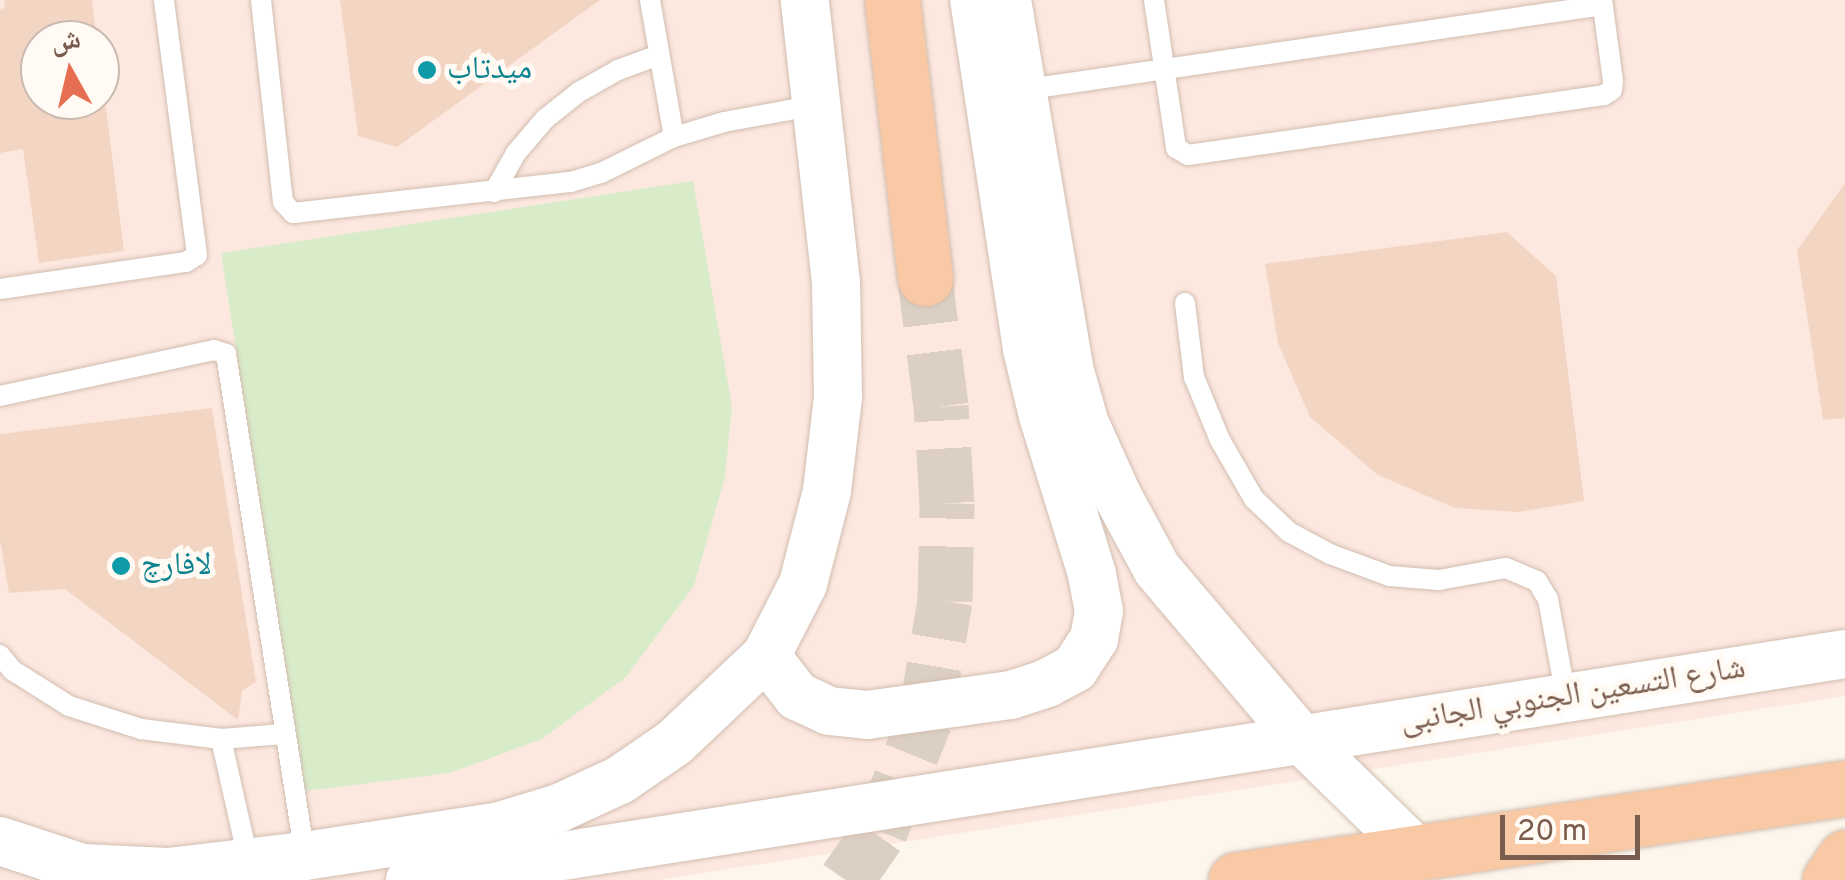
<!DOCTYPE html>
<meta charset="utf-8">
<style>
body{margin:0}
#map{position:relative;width:1845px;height:880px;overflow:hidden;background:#fdf6ec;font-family:Overpass,"Noto Naskh Arabic",sans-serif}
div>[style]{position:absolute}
.commercial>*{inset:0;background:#fde8e0}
.green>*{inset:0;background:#d8ecc9}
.building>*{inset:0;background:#f3d5c3}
.trunk-tunnel>*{height:55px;margin-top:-27.5px;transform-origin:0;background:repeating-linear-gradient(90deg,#dcd0c4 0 55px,transparent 0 83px)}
.roads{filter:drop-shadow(0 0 2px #d1beb0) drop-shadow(0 0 2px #d1beb0)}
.service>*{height:20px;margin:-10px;padding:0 10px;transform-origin:10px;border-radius:10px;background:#fff}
.tertiary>*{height:48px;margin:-24px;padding:0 24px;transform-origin:24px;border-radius:24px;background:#fff}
.trunk>*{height:55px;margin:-27.5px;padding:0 27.5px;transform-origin:27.5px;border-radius:27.5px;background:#f9c8a4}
.dots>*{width:28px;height:28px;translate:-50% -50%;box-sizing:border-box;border:5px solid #fffaf3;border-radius:50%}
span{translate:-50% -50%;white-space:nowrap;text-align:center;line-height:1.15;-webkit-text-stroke:10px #fffaf3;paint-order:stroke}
.culture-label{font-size:32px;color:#0d838f}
.left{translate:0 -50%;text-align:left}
.street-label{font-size:32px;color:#7a5c4d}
.north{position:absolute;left:20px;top:20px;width:100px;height:100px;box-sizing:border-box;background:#fffaf3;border:2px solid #cabbb1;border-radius:50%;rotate:352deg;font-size:28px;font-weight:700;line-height:40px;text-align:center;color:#7a5c4d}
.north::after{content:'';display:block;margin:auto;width:35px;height:45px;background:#e76f51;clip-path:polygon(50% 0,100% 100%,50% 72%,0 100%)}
.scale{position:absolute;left:1500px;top:815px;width:140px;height:45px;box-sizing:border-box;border:5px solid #7a5c4d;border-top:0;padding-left:12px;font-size:30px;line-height:35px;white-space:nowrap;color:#7a5c4d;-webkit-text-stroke:8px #fffaf3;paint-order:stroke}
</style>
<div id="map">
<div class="commercial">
<i style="clip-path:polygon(evenodd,0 0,1845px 0,1845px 696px,658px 880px,0 880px,0 0,40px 40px,100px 40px,100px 100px,40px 100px,40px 40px)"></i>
</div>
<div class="green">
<i style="clip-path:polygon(693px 181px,732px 407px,725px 477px,694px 586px,626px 677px,542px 739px,450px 773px,305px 791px,221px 253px)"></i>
</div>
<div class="building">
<i style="clip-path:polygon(4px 0,92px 0,97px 40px,40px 40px,40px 100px,100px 100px,100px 61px,124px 251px,39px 263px,23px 149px,0 153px,0 9px,5px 8px)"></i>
<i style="clip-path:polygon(340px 0,600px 0,397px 147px,358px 136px)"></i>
<i style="clip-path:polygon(1845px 183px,1845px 418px,1823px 420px,1797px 250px)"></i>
<i style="clip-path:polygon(1507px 232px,1556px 276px,1584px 501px,1518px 512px,1455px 508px,1378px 475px,1310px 417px,1278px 343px,1265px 264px)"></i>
<i style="clip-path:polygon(212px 408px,256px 682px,242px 691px,238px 720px,65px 589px,9px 593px,0 540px,0 434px)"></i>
</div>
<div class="trunk-tunnel">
<i style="left:846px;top:880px;width:60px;rotate:-55.2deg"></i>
<i style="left:880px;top:831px;width:120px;rotate:-67.9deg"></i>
<i style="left:925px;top:720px;width:121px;rotate:-80.5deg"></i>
<i style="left:945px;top:601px;width:98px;rotate:-88.8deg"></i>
<i style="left:947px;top:503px;width:97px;rotate:-93.5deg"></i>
<i style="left:941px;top:406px;width:129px;rotate:-97.1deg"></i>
</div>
<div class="roads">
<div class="service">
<i style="left:261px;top:0;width:203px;rotate:83.8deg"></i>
<i style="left:283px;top:202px;width:15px;rotate:48deg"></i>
<i style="left:293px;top:213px;width:280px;rotate:-6.4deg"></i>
<i style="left:571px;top:182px;width:31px;rotate:-17deg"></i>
<i style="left:601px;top:173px;width:81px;rotate:-26.3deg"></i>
<i style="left:674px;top:137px;width:52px;rotate:-16.7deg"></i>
<i style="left:724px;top:122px;width:95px;rotate:-10.4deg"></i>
<i style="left:650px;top:0;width:139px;rotate:80.1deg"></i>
<i style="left:1154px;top:0;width:150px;rotate:81.5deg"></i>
<i style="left:1176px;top:148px;width:14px;rotate:30deg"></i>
<i style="left:1188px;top:155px;width:420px;rotate:-8.2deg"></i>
<i style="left:1604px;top:95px;width:9px;rotate:-32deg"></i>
<i style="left:1612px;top:90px;width:9px;rotate:-84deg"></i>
<i style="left:1613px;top:81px;width:82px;rotate:-97.7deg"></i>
<i style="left:1022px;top:90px;width:587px;rotate:-8.32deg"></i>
<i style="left:494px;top:192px;width:45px;rotate:-60.6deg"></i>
<i style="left:516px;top:153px;width:45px;rotate:-49.5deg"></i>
<i style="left:545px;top:119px;width:43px;rotate:-38.5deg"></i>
<i style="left:579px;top:92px;width:45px;rotate:-29.4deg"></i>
<i style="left:618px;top:70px;width:44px;rotate:-20.1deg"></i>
<i style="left:0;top:289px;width:188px;rotate:-8.3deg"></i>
<i style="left:186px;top:262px;width:13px;rotate:-32deg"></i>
<i style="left:197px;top:255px;width:257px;rotate:-97.4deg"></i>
<i style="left:1185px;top:303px;width:75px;rotate:83.1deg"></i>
<i style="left:1194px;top:377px;width:68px;rotate:67.6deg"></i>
<i style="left:1220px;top:440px;width:68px;rotate:60deg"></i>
<i style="left:1254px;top:499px;width:48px;rotate:43.3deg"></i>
<i style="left:1289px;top:532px;width:47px;rotate:28.2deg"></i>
<i style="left:1330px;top:554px;width:63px;rotate:20.4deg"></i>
<i style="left:1389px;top:576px;width:50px;rotate:4.6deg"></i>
<i style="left:1439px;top:580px;width:68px;rotate:-10.2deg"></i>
<i style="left:1506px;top:568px;width:34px;rotate:23deg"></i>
<i style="left:1537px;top:581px;width:21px;rotate:59deg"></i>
<i style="left:1548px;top:599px;width:100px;rotate:79.6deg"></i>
<i style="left:0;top:396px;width:219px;rotate:-12.1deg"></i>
<i style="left:214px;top:350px;width:13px;rotate:18deg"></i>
<i style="left:226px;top:354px;width:508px;rotate:81.06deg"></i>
<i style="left:0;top:655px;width:19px;rotate:51deg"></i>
<i style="left:12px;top:670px;width:67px;rotate:32.3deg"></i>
<i style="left:69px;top:706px;width:76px;rotate:17.7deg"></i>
<i style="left:141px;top:729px;width:81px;rotate:7.1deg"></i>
<i style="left:221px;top:739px;width:62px;rotate:-4.6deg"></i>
<i style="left:221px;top:739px;width:127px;rotate:77.3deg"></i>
</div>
<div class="tertiary">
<i style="left:1007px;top:0;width:373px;rotate:80.4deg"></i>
<i style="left:1069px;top:368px;width:58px;rotate:74.1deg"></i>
<i style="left:1085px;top:424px;width:78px;rotate:65.7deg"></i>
<i style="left:1117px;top:495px;width:84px;rotate:61.6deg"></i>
<i style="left:1157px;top:569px;width:223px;rotate:49.7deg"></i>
<i style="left:1301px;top:739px;width:163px;rotate:44.3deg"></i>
<i style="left:766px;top:656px;width:51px;rotate:52.2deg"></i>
<i style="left:797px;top:696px;width:35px;rotate:25deg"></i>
<i style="left:829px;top:711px;width:38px;rotate:6deg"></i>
<i style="left:867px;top:715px;width:145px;rotate:-7.9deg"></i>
<i style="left:1011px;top:695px;width:38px;rotate:-18deg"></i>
<i style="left:1047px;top:683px;width:32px;rotate:-28deg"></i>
<i style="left:1075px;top:668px;width:35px;rotate:-57deg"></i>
<i style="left:1094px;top:639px;width:28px;rotate:-80deg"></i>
<i style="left:1099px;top:611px;width:38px;rotate:-101deg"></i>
<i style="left:1092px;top:574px;width:165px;rotate:-107.2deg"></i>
<i style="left:1043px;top:416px;width:69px;rotate:-103.4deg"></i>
<i style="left:1027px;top:349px;width:353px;rotate:-98.6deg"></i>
<i style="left:0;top:841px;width:86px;rotate:18.2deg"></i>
<i style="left:82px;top:868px;width:86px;rotate:2.7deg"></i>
<i style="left:168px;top:872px;width:138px;rotate:-6.7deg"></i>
<i style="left:305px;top:856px;width:197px;rotate:-8.7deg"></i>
<i style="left:500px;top:826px;width:62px;rotate:-17deg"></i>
<i style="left:559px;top:808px;width:67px;rotate:-24.7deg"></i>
<i style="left:620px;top:780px;width:67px;rotate:-34.6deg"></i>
<i style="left:675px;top:742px;width:125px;rotate:-43.4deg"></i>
<i style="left:766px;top:656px;width:81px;rotate:-62.8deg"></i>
<i style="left:803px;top:584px;width:96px;rotate:-75.5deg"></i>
<i style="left:827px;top:491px;width:95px;rotate:-83.3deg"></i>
<i style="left:838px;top:397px;width:114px;rotate:-91deg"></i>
<i style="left:836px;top:283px;width:285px;rotate:-96.3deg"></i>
<i style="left:410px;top:880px;width:1453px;rotate:-8.95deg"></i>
</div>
<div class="trunk">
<i style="left:892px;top:0;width:280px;rotate:83.2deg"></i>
<i style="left:1236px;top:880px;width:616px;rotate:-8.59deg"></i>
<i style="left:1830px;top:880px;width:27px;rotate:-56deg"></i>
</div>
</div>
<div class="dots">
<i style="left:427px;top:70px;background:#0f9aa8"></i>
<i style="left:121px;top:566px;background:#0f9aa8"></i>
</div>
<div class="culture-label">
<span class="left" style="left:447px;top:70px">ميدتاب</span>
<span class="left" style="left:141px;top:566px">لافارﭺ</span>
</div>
<div class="street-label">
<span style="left:1573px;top:696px;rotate:-9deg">شارع التسعين الجنوبي الجانبى</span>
</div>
<div class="north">ش</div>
<div class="scale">20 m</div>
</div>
